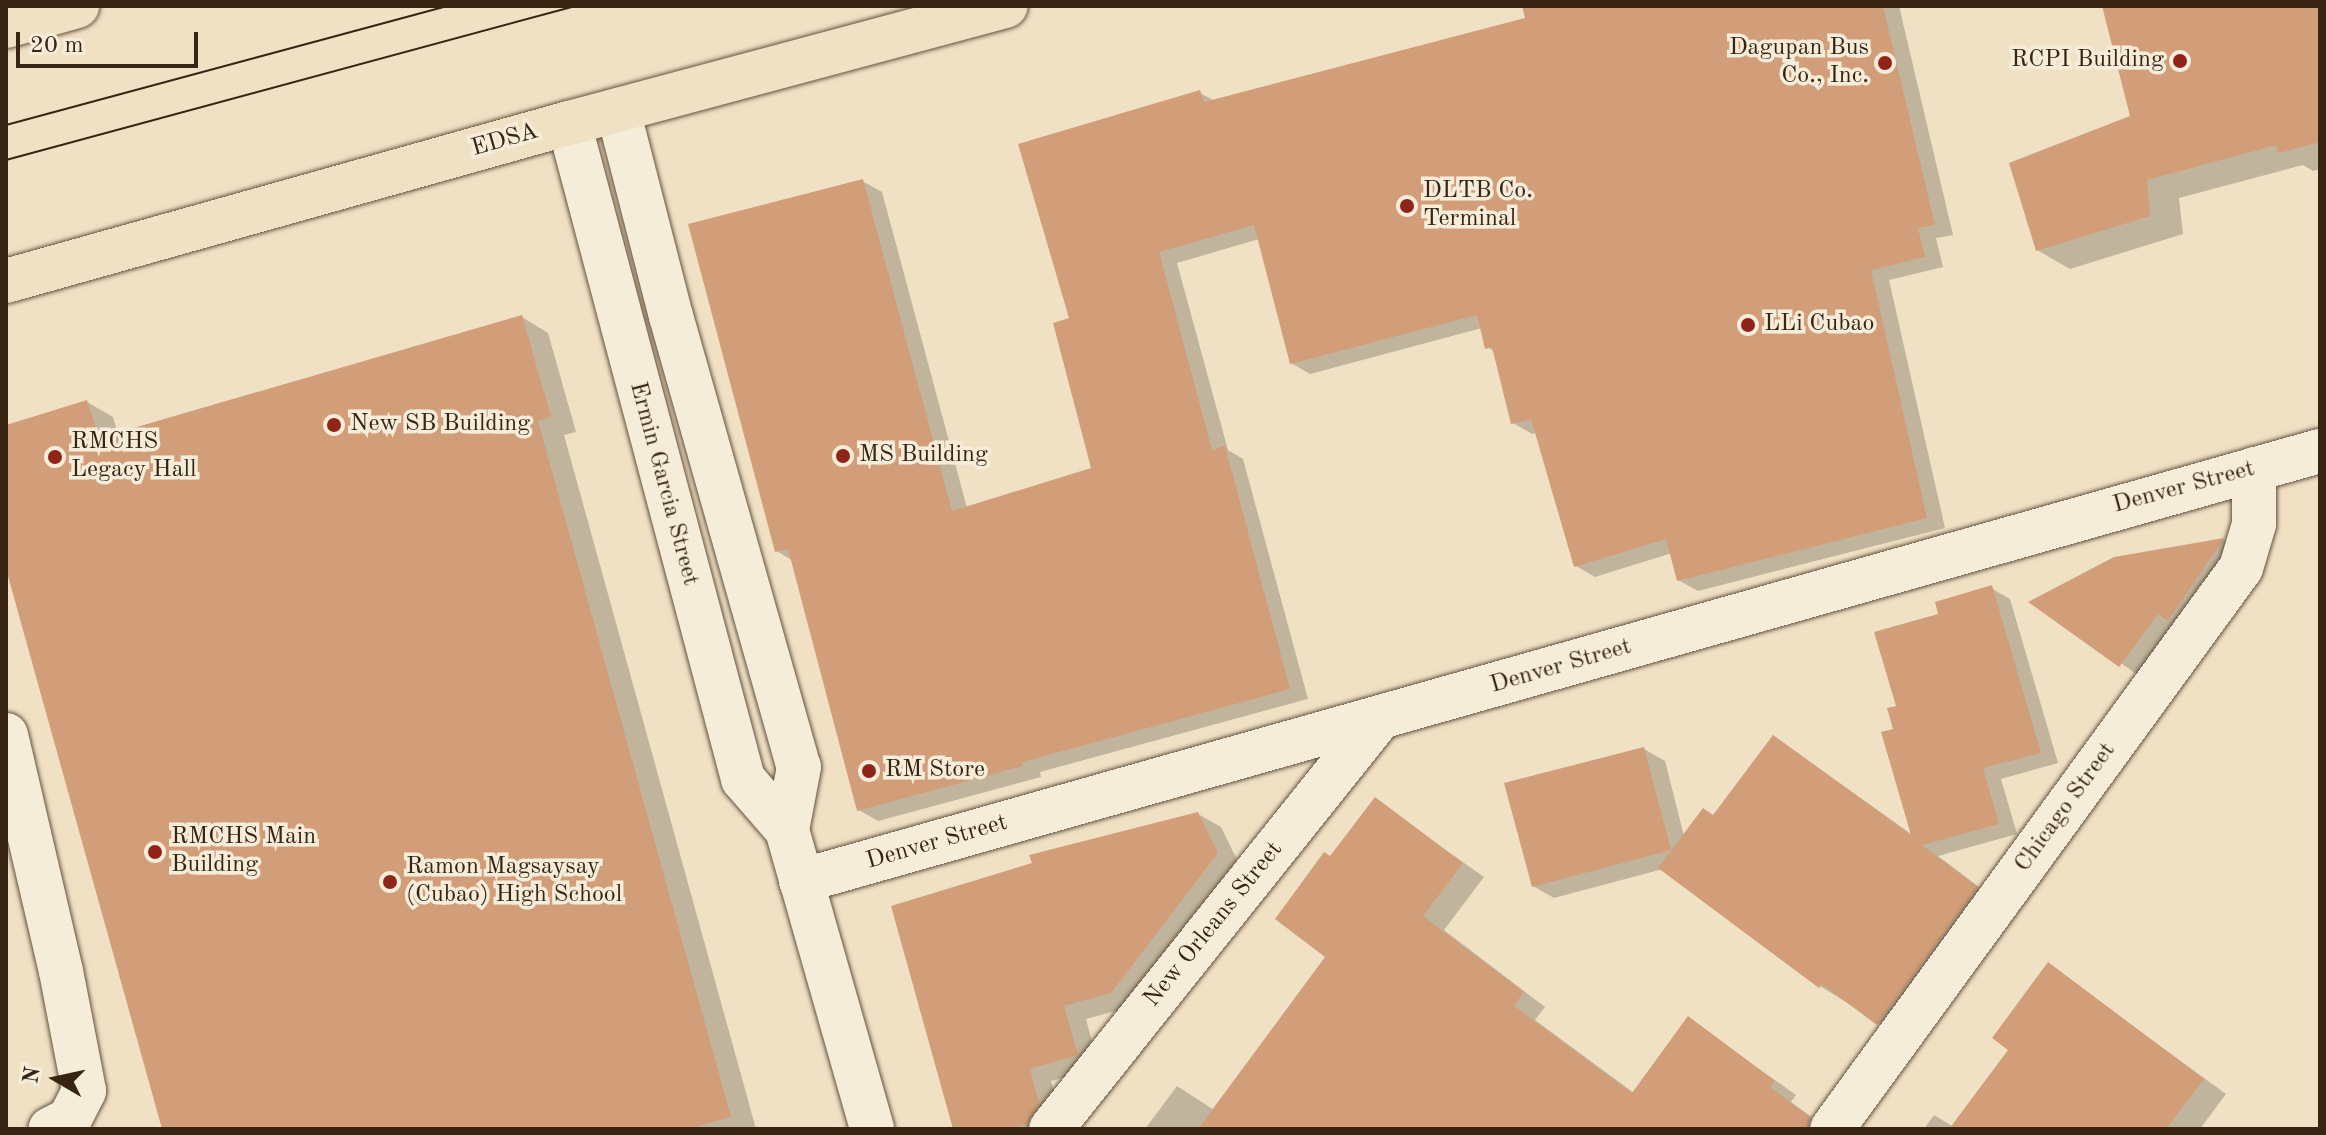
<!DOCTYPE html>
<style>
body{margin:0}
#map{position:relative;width:2326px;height:1135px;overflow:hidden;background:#f0e1c4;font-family:"Old Standard TT",serif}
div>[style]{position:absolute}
.shadow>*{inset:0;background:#0003}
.building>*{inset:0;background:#d29e79}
.roads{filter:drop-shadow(0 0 2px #65533f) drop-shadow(0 0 2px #65533f)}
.minor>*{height:44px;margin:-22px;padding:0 22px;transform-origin:22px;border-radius:22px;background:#f5ecd9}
.trunk>*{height:44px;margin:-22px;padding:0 22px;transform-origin:22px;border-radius:22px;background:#f0e1c4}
.tram>*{height:2px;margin:-1px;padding:0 1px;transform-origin:1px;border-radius:1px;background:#372413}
.dots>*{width:22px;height:22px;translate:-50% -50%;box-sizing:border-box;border:4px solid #f5ecd9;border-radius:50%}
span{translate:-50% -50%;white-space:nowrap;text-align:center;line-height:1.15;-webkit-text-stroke:7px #f5ecd9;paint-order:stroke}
.poi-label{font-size:24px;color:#372413}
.right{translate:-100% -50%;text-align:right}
.left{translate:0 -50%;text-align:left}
.street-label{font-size:24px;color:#372413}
.frame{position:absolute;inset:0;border:8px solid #372413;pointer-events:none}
.north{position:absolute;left:16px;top:1039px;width:80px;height:80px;-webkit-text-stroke:6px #f5ecd9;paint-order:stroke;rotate:279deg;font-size:22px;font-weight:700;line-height:32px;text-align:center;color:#372413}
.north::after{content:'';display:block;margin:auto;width:28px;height:36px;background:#372413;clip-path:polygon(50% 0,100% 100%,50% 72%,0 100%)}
.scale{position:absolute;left:16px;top:32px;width:182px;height:36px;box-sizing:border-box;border:4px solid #372413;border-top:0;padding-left:10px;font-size:24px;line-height:28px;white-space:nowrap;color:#372413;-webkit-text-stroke:6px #f5ecd9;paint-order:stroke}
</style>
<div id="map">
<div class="shadow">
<i style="clip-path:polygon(1524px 6px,1899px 6px,1953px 235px,1936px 238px,1943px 267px,1889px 280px,1945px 528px,1698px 591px,1678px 580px,1672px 553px,1595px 577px,1576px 566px,1537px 433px,1532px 434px,1513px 423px,1495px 352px,1487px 347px,1482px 328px,1310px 374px,1291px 363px,1259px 239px,1177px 263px,1228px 450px,1243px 459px,1308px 699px,1040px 772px,1041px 777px,878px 821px,859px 810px,793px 561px,777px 551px,862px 181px,882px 192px,967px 508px,1094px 469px,1071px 320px,1200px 93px,1215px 101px,1528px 19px)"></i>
<i style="clip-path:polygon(2104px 6px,2320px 6px,2320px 169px,2313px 171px,2303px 165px,2179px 198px,2183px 234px,2070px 269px,2037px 250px,2133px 117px)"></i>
<i style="clip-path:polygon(522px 317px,548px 333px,576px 432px,564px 435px,756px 1129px,164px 1129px,6px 516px,6px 427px,87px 402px,113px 417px,118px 434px)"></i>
<i style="clip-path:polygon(2224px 540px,2243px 551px,2141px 677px,2032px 602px,2115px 559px)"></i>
<i style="clip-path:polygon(1991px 588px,2010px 599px,2058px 763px,2001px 779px,2017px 834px,1938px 856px,1995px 899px,1897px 1034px,1820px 986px,1663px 869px,1554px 898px,1533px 886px,1644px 749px,1665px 761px,1684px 836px,1715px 817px,1792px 749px,1914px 836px,1895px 730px,1898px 707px,1941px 615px)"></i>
<i style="clip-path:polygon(1375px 800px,1484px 877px,1444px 930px,1545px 1007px,1535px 1020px,1634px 1093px,1689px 1019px,1796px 1095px,1791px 1102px,1828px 1129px,1145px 1129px,1177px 1086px,1214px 1110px,1328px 956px,1331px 858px)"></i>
<i style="clip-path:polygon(1198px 814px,1221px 827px,1240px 866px,1134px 1006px,1086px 1019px,1099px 1068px,1051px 1081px,1061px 1117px,1054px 1129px,955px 1129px)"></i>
<i style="clip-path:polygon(2049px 965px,2226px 1094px,2200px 1129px,1924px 1129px,1934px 1115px,1954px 1127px,2011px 1049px)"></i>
</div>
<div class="building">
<i style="clip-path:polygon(1522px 6px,1883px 6px,1935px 225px,1918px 228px,1925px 257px,1871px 270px,1927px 518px,1677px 581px,1666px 539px,1574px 567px,1531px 419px,1511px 424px,1492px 347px,1485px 349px,1477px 315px,1290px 364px,1254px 225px,1159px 252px,1212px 450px,1225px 446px,1290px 689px,1022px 762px,1023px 766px,857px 811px,788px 549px,775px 552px,688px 224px,863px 179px,952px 511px,1091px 468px,1053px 323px,1069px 318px,1018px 144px,1200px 90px,1204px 102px,1525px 18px)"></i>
<i style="clip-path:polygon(2102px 6px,2320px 6px,2320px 142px,2278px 153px,2276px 145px,2147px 180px,2150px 216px,2036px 251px,2009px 163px,2130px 116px)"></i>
<i style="clip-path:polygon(522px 315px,551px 417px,538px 421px,731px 1117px,688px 1129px,162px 1129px,6px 569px,6px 425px,87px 400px,99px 438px)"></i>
<i style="clip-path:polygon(2224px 538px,2168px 621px,2158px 614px,2119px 667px,2028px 602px,2114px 557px)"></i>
<i style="clip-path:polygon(1992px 585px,2041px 753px,1983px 768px,1999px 824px,1922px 845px,1978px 887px,1877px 1025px,1822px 984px,1819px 988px,1658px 868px,1703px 808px,1713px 815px,1773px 735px,1911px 835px,1881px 732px,1893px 729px,1887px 708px,1896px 706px,1874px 632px,1938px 614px,1935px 602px)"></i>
<i style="clip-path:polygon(1644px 747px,1671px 850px,1532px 887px,1504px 783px)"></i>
<i style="clip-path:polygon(1375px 797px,1463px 863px,1423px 916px,1524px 992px,1514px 1006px,1632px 1093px,1688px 1016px,1775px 1081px,1770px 1087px,1810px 1117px,1807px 1129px,1198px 1129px,1325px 957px,1275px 919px,1324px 852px,1330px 856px)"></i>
<i style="clip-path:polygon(1198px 812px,1218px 853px,1111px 993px,1064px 1006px,1078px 1055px,1030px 1069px,1039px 1104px,1027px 1124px,1010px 1129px,953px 1129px,891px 906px,1032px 863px,1029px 855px)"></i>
<i style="clip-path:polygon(2048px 962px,2204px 1079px,2166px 1129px,1949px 1129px,2008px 1050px,1992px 1038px)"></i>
</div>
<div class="roads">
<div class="minor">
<i style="left:618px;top:110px;width:213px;rotate:75.6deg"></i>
<i style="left:671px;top:316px;width:469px;rotate:74.2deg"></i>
<i style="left:799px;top:767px;width:64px;rotate:100.8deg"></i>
<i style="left:569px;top:123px;width:679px;rotate:75.14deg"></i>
<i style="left:743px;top:779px;width:67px;rotate:49.2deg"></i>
<i style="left:787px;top:830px;width:311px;rotate:74.1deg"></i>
<i style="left:6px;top:735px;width:242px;rotate:76.9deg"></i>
<i style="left:61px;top:971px;width:122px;rotate:79.1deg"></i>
<i style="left:84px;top:1091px;width:31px;rotate:117deg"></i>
<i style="left:70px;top:1119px;width:22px;rotate:153deg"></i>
<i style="left:801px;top:881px;width:1579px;rotate:-15.81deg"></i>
<i style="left:1051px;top:1129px;width:524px;rotate:-51.36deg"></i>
<i style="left:1832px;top:1129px;width:694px;rotate:-53.91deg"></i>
<i style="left:2241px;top:568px;width:46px;rotate:-73.5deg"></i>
<i style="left:2254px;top:524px;width:55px;rotate:-90deg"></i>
</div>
<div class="trunk">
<i style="left:6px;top:26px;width:74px;rotate:-15.7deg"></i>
<i style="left:6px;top:281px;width:585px;rotate:-15.68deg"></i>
<i style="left:569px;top:123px;width:452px;rotate:-15deg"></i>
</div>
</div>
<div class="tram">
<i style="left:6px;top:125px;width:458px;rotate:-15.1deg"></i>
<i style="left:6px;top:160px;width:589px;rotate:-15.14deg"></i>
</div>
<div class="dots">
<i style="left:2180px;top:61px;background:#8f2418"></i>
<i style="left:1885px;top:63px;background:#8f2418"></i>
<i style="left:1407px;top:206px;background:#8f2418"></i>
<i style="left:1748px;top:325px;background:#8f2418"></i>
<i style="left:334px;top:425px;background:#8f2418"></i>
<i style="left:843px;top:456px;background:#8f2418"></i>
<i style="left:55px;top:457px;background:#8f2418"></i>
<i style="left:869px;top:771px;background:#8f2418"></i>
<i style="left:155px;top:852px;background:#8f2418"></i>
<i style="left:390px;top:882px;background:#8f2418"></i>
</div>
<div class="poi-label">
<span class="right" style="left:1869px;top:63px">Dagupan Bus<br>Co., Inc.</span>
<span class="right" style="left:2164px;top:61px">RCPI Building</span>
<span class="left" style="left:1423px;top:206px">DLTB Co.<br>Terminal</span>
<span class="left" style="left:1764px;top:325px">LLi Cubao</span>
<span class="left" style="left:350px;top:425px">New SB Building</span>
<span class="left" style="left:71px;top:457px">RMCHS<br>Legacy Hall</span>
<span class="left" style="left:859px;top:456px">MS Building</span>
<span class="left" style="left:885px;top:771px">RM Store</span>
<span class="left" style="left:171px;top:852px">RMCHS Main<br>Building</span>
<span class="left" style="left:406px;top:882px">Ramon Magsaysay<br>(Cubao) High School</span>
</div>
<div class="street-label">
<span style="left:505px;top:141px;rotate:-16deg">EDSA</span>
<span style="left:663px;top:484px;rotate:75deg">Ermin Garcia Street</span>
<span style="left:2184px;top:488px;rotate:-15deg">Denver Street</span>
<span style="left:1561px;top:667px;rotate:-16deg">Denver Street</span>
<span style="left:2066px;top:808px;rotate:-54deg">Chicago Street</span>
<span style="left:937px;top:843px;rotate:-16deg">Denver Street</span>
<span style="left:1214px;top:925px;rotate:-51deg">New Orleans Street</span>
</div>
<div class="frame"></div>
<div class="north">N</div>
<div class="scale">20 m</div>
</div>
